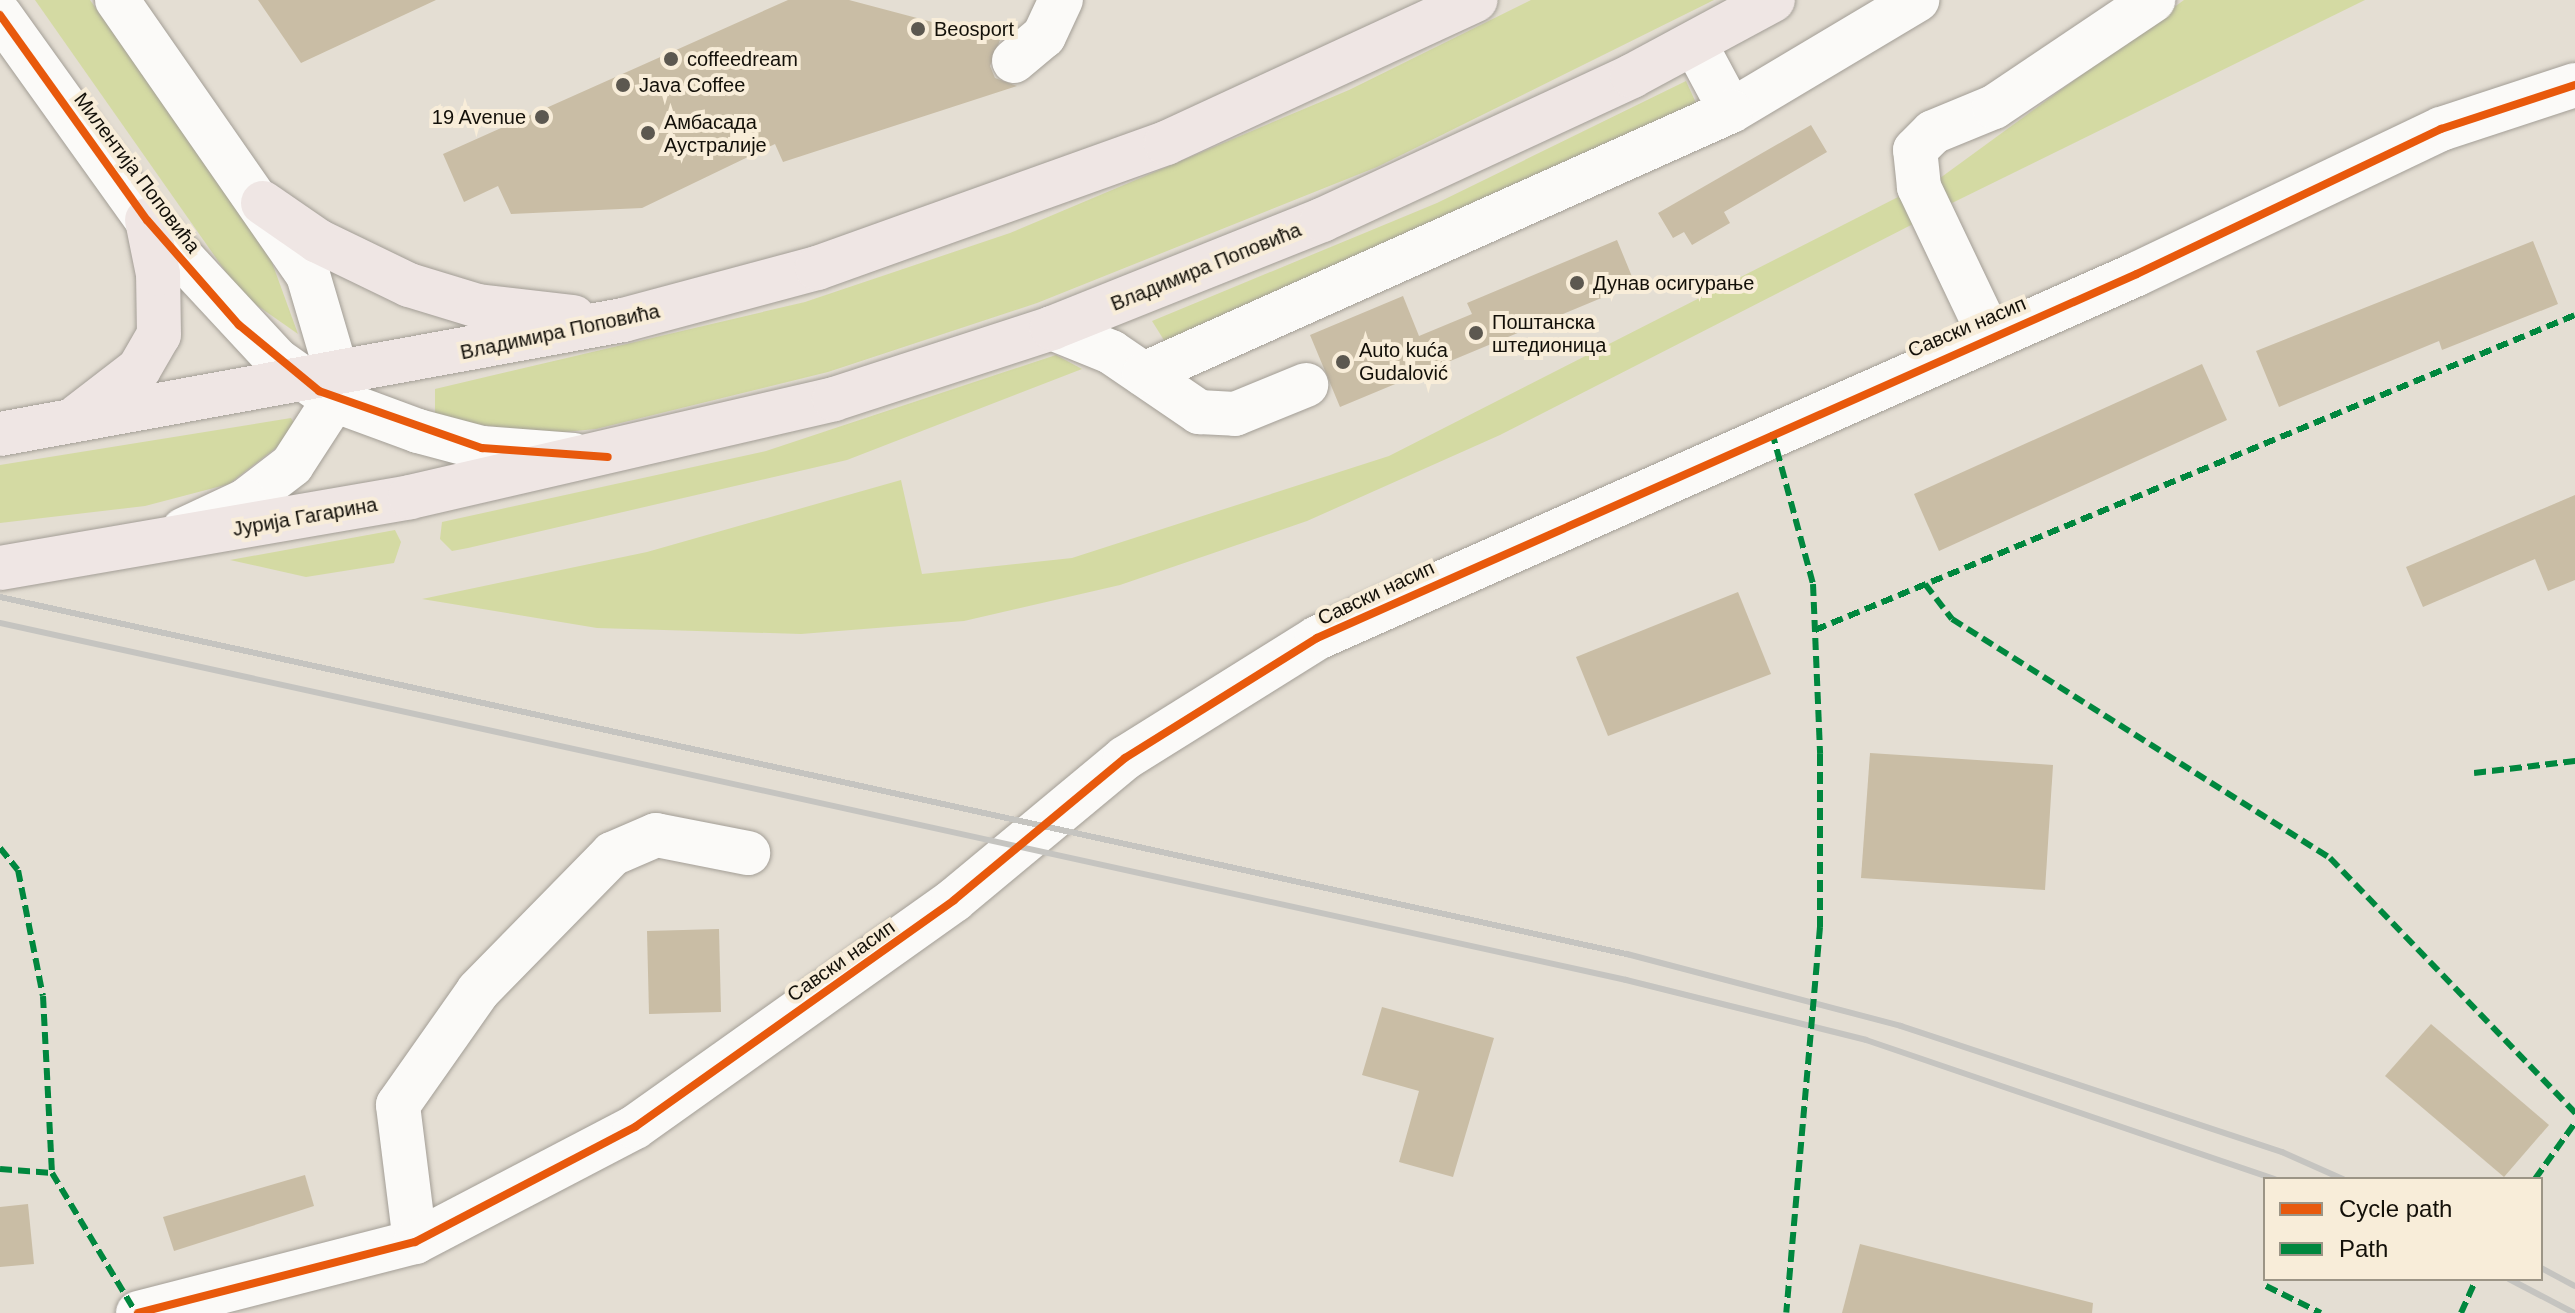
<!DOCTYPE html>
<meta charset="utf-8">
<style>
body{margin:0}
#map{position:relative;width:2575px;height:1313px;overflow:hidden;background:#e4ded3;font-family:Helvetica,sans-serif}
div>[style]{position:absolute}
.green>*{inset:0;background:#d4daa3}
.building>*{inset:0;background:#c9bda5}
.roads{filter:drop-shadow(0 0 2px #a39e96) drop-shadow(0 0 2px #a39e96)}
.minor>*{height:44px;margin:-22px;padding:0 22px;transform-origin:22px;border-radius:22px;background:#fbfaf8}
.major>*{height:44px;margin:-22px;padding:0 22px;transform-origin:22px;border-radius:22px;background:#efe6e4}
.rail>*{height:6px;margin:-3px;padding:0 3px;transform-origin:3px;border-radius:3px;background:#c5c4c0}
.quiet>*{height:6px;margin-top:-3px;transform-origin:0;background:repeating-linear-gradient(90deg,#00873e 0 12px,transparent 0 18px)}
.cycleway>*{height:8px;margin:-4px;padding:0 4px;transform-origin:4px;border-radius:4px;background:#e8590c}
.dots>*{width:22px;height:22px;translate:-50% -50%;box-sizing:border-box;border:4px solid #f8edd9;border-radius:50%}
span{translate:-50% -50%;white-space:nowrap;text-align:center;line-height:1.15;-webkit-text-stroke:8px #f8edd9;paint-order:stroke}
.poi-label{font-size:20px;color:#131009}
.left{translate:0 -50%;text-align:left}
.right{translate:-100% -50%;text-align:right}
.street-label{font-size:20px;color:#131009}
.legend{position:absolute;left:2263px;top:1177px;width:280px;height:104px;box-sizing:border-box;background:#f8edd9;border:2px solid #9c9586;margin:0;padding:10px 14px;list-style:none;font-size:24px;color:#131009}
.legend li{display:flex;align-items:center;gap:16px;height:40px}
.legend b{width:40px;border:2px solid #9c9586}
</style>
<div id="map">
<div class="green">
<i style="clip-path:polygon(35px 0,90px 0,270px 257px,298px 334px,242px 295px)"></i>
<i style="clip-path:polygon(1531px 0,1714px 0,1377px 167px,1037px 303px,828px 372px,596px 429px,543px 434px,435px 418px,435px 389px,805px 302px,1010px 233px,1349px 90px)"></i>
<i style="clip-path:polygon(2184px 0,2365px 0,1948px 205px,1936px 181px)"></i>
<i style="clip-path:polygon(1686px 81px,1696px 103px,1167px 345px,1152px 321px,1437px 203px)"></i>
<i style="clip-path:polygon(1902px 195px,1917px 222px,1500px 435px,1307px 521px,1120px 585px,964px 621px,801px 634px,597px 628px,422px 599px,647px 552px,901px 480px,922px 574px,1072px 558px,1389px 456px)"></i>
<i style="clip-path:polygon(1056px 355px,1082px 369px,847px 460px,468px 548px,452px 551px,440px 539px,442px 522px,766px 451px)"></i>
<i style="clip-path:polygon(291px 418px,295px 425px,282px 443px,229px 484px,145px 506px,0 523px,0 465px)"></i>
<i style="clip-path:polygon(395px 530px,401px 542px,394px 563px,306px 577px,230px 560px)"></i>
</div>
<div class="building">
<i style="clip-path:polygon(258px 0,436px 0,301px 63px)"></i>
<i style="clip-path:polygon(788px 0,849px 0,1000px 40px,990px 66px,995px 78px,1017px 86px,783px 162px,775px 144px,642px 208px,511px 214px,498px 186px,464px 202px,443px 154px)"></i>
<i style="clip-path:polygon(1811px 125px,1827px 152px,1724px 212px,1730px 223px,1692px 245px,1684px 232px,1673px 238px,1658px 213px)"></i>
<i style="clip-path:polygon(1617px 240px,1635px 284px,1340px 407px,1310px 335px,1403px 296px,1419px 336px,1472px 314px,1467px 303px)"></i>
<i style="clip-path:polygon(2533px 241px,2558px 304px,2442px 350px,2439px 341px,2279px 407px,2256px 351px)"></i>
<i style="clip-path:polygon(2202px 364px,2227px 420px,1939px 551px,1914px 494px)"></i>
<i style="clip-path:polygon(2575px 495px,2575px 580px,2548px 591px,2535px 559px,2423px 607px,2406px 567px)"></i>
<i style="clip-path:polygon(1738px 592px,1771px 674px,1608px 736px,1576px 657px)"></i>
<i style="clip-path:polygon(1870px 753px,2053px 765px,2045px 890px,1861px 878px)"></i>
<i style="clip-path:polygon(719px 929px,721px 1012px,649px 1014px,647px 931px)"></i>
<i style="clip-path:polygon(1382px 1007px,1494px 1038px,1453px 1177px,1399px 1162px,1419px 1091px,1362px 1075px)"></i>
<i style="clip-path:polygon(2431px 1024px,2549px 1125px,2504px 1177px,2385px 1076px)"></i>
<i style="clip-path:polygon(305px 1175px,314px 1206px,174px 1251px,163px 1217px)"></i>
<i style="clip-path:polygon(28px 1204px,34px 1264px,0 1267px,0 1207px)"></i>
<i style="clip-path:polygon(1860px 1244px,2093px 1303px,2092px 1313px,1842px 1313px)"></i>
</div>
<div class="roads">
<div class="minor">
<i style="left:117px;top:0;width:335px;rotate:55.2deg"></i>
<i style="left:308px;top:275px;width:106px;rotate:73.6deg"></i>
<i style="left:338px;top:377px;width:23px;rotate:100deg"></i>
<i style="left:334px;top:400px;width:77px;rotate:122.9deg"></i>
<i style="left:292px;top:465px;width:59px;rotate:142.5deg"></i>
<i style="left:245px;top:501px;width:68px;rotate:154.9deg"></i>
<i style="left:0;top:15px;width:252px;rotate:54.4deg"></i>
<i style="left:147px;top:220px;width:191px;rotate:47.1deg"></i>
<i style="left:277px;top:360px;width:70px;rotate:35.1deg"></i>
<i style="left:334px;top:400px;width:90px;rotate:20.3deg"></i>
<i style="left:418px;top:431px;width:66px;rotate:14.9deg"></i>
<i style="left:482px;top:448px;width:92px;rotate:4.4deg"></i>
<i style="left:1695px;top:44px;width:76px;rotate:61.8deg"></i>
<i style="left:1731px;top:111px;width:217px;rotate:-30.8deg"></i>
<i style="left:1014px;top:61px;width:39px;rotate:-40deg"></i>
<i style="left:1044px;top:36px;width:40px;rotate:-65deg"></i>
<i style="left:1052px;top:328px;width:64px;rotate:22.1deg"></i>
<i style="left:1111px;top:352px;width:107px;rotate:34.3deg"></i>
<i style="left:1199px;top:412px;width:36px;rotate:3deg"></i>
<i style="left:1235px;top:414px;width:77px;rotate:-22.2deg"></i>
<i style="left:1989px;top:334px;width:163px;rotate:-115.5deg"></i>
<i style="left:1919px;top:187px;width:37px;rotate:-96deg"></i>
<i style="left:1915px;top:150px;width:25px;rotate:-45deg"></i>
<i style="left:1933px;top:132px;width:66px;rotate:-22.3deg"></i>
<i style="left:1994px;top:107px;width:192px;rotate:-33.9deg"></i>
<i style="left:1144px;top:374px;width:643px;rotate:-24.13deg"></i>
<i style="left:415px;top:1242px;width:138px;rotate:-97.1deg"></i>
<i style="left:398px;top:1105px;width:139px;rotate:-54.9deg"></i>
<i style="left:478px;top:991px;width:192px;rotate:-45.6deg"></i>
<i style="left:612px;top:854px;width:48px;rotate:-23.4deg"></i>
<i style="left:656px;top:835px;width:94px;rotate:11.1deg"></i>
<i style="left:138px;top:1313px;width:286px;rotate:-14.4deg"></i>
<i style="left:415px;top:1242px;width:248px;rotate:-27.6deg"></i>
<i style="left:635px;top:1127px;width:392px;rotate:-35.4deg"></i>
<i style="left:954px;top:900px;width:222px;rotate:-39.7deg"></i>
<i style="left:1125px;top:758px;width:226px;rotate:-32deg"></i>
<i style="left:1317px;top:638px;width:897px;rotate:-23.94deg"></i>
<i style="left:2137px;top:274px;width:337px;rotate:-25.5deg"></i>
<i style="left:2441px;top:129px;width:141px;rotate:-18.2deg"></i>
</div>
<div class="major">
<i style="left:263px;top:203px;width:67px;rotate:34.6deg"></i>
<i style="left:318px;top:241px;width:101px;rotate:25.8deg"></i>
<i style="left:409px;top:285px;width:72px;rotate:16.9deg"></i>
<i style="left:478px;top:306px;width:96px;rotate:6.6deg"></i>
<i style="left:78px;top:416px;width:77px;rotate:-37.6deg"></i>
<i style="left:139px;top:369px;width:39px;rotate:-60deg"></i>
<i style="left:159px;top:335px;width:61px;rotate:-90.9deg"></i>
<i style="left:158px;top:274px;width:55px;rotate:-101.5deg"></i>
<i style="left:0;top:434px;width:633px;rotate:-10.37deg"></i>
<i style="left:623px;top:320px;width:201px;rotate:-15deg"></i>
<i style="left:817px;top:268px;width:371px;rotate:-19.7deg"></i>
<i style="left:1166px;top:143px;width:341px;rotate:-24.8deg"></i>
<i style="left:0;top:568px;width:416px;rotate:-9.8deg"></i>
<i style="left:410px;top:497px;width:435px;rotate:-13deg"></i>
<i style="left:834px;top:399px;width:229px;rotate:-18deg"></i>
<i style="left:1052px;top:328px;width:291px;rotate:-21.8deg"></i>
<i style="left:1322px;top:220px;width:342px;rotate:-24.9deg"></i>
<i style="left:1632px;top:76px;width:160px;rotate:-28.3deg"></i>
</div>
</div>
<div class="rail">
<i style="left:0;top:597px;width:1666px;rotate:12.38deg"></i>
<i style="left:1627px;top:954px;width:283px;rotate:14.7deg"></i>
<i style="left:1901px;top:1026px;width:401px;rotate:18.3deg"></i>
<i style="left:2282px;top:1152px;width:67px;rotate:23.9deg"></i>
<i style="left:0;top:623px;width:1665px;rotate:12.38deg"></i>
<i style="left:1626px;top:980px;width:247px;rotate:14deg"></i>
<i style="left:1866px;top:1040px;width:431px;rotate:18.8deg"></i>
<i style="left:2541px;top:1268px;width:38px;rotate:28deg"></i>
<i style="left:2509px;top:1279px;width:73px;rotate:27.6deg"></i>
</div>
<div class="quiet">
<i style="left:1772px;top:432px;width:157px;rotate:74.9deg"></i>
<i style="left:1813px;top:584px;width:170px;rotate:87.6deg"></i>
<i style="left:1820px;top:754px;width:173px;rotate:90deg"></i>
<i style="left:1820px;top:927px;width:387px;rotate:95deg"></i>
<i style="left:1925px;top:584px;width:44px;rotate:52.4deg"></i>
<i style="left:1952px;top:619px;width:447px;rotate:32.3deg"></i>
<i style="left:2330px;top:858px;width:354px;rotate:46.1deg"></i>
<i style="left:1815px;top:630px;width:823px;rotate:-22.51deg"></i>
<i style="left:2474px;top:773px;width:102px;rotate:-6.8deg"></i>
<i style="left:0;top:848px;width:28px;rotate:51deg"></i>
<i style="left:18px;top:870px;width:128px;rotate:78.8deg"></i>
<i style="left:43px;top:996px;width:177px;rotate:87.1deg"></i>
<i style="left:52px;top:1173px;width:163px;rotate:59deg"></i>
<i style="left:0;top:1169px;width:52px;rotate:4.4deg"></i>
<i style="left:2535px;top:1179px;width:69px;rotate:-54.5deg"></i>
<i style="left:2266px;top:1286px;width:61px;rotate:26.1deg"></i>
<i style="left:2461px;top:1313px;width:37px;rotate:-66deg"></i>
</div>
<div class="cycleway">
<i style="left:0;top:15px;width:252px;rotate:54.4deg"></i>
<i style="left:147px;top:220px;width:140px;rotate:48.8deg"></i>
<i style="left:239px;top:325px;width:104px;rotate:39.5deg"></i>
<i style="left:319px;top:391px;width:173px;rotate:19.3deg"></i>
<i style="left:482px;top:448px;width:126px;rotate:4.1deg"></i>
<i style="left:138px;top:1313px;width:286px;rotate:-14.4deg"></i>
<i style="left:415px;top:1242px;width:248px;rotate:-27.6deg"></i>
<i style="left:635px;top:1127px;width:392px;rotate:-35.4deg"></i>
<i style="left:954px;top:900px;width:222px;rotate:-39.7deg"></i>
<i style="left:1125px;top:758px;width:226px;rotate:-32deg"></i>
<i style="left:1317px;top:638px;width:897px;rotate:-23.94deg"></i>
<i style="left:2137px;top:274px;width:337px;rotate:-25.5deg"></i>
<i style="left:2441px;top:129px;width:141px;rotate:-18.2deg"></i>
</div>
<div class="dots">
<i style="left:918px;top:29px;background:#5c5850"></i>
<i style="left:671px;top:59px;background:#5c5850"></i>
<i style="left:623px;top:85px;background:#5c5850"></i>
<i style="left:542px;top:117px;background:#5c5850"></i>
<i style="left:648px;top:133px;background:#5c5850"></i>
<i style="left:1577px;top:283px;background:#5c5850"></i>
<i style="left:1476px;top:333px;background:#5c5850"></i>
<i style="left:1343px;top:362px;background:#5c5850"></i>
</div>
<div class="poi-label">
<span class="left" style="left:934px;top:29px">Beosport</span>
<span class="left" style="left:687px;top:59px">coffeedream</span>
<span class="left" style="left:639px;top:85px">Java Coffee</span>
<span class="right" style="left:526px;top:117px">19 Avenue</span>
<span class="left" style="left:664px;top:134px">Амбасада<br>Аустралије</span>
<span class="left" style="left:1593px;top:283px">Дунав осигурање</span>
<span class="left" style="left:1492px;top:334px">Поштанска<br>штедионица</span>
<span class="left" style="left:1359px;top:362px">Auto kuća<br>Gudalović</span>
</div>
<div class="street-label">
<span style="left:137px;top:173px;rotate:53deg">Милентија Поповића</span>
<span style="left:1206px;top:267px;rotate:-22deg">Владимира Поповића</span>
<span style="left:1967px;top:327px;rotate:-23deg">Савски насип</span>
<span style="left:560px;top:332px;rotate:-12deg">Владимира Поповића</span>
<span style="left:305px;top:517px;rotate:-10deg">Јурија Гагарина</span>
<span style="left:1376px;top:593px;rotate:-25deg">Савски насип</span>
<span style="left:841px;top:961px;rotate:-35deg">Савски насип</span>
</div>
<ul class="legend">
<li><b style="height:10px;background:#e8590c"></b>Cycle path</li>
<li><b style="height:10px;background:#00873e"></b>Path</li>
</ul>
</div>
